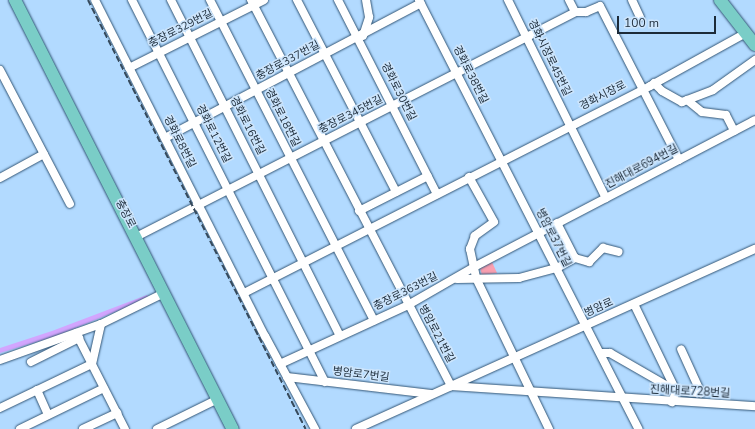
<!DOCTYPE html>
<meta charset="utf-8">
<style>
body{margin:0}
#map{position:relative;width:755px;height:429px;overflow:hidden;background:#b2daff;font-family:"Nunito Sans","Noto Sans KR",sans-serif}
div>[style]{position:absolute}
.green>*{inset:0;background:#fa9fb0}
.water>*{inset:0;background:#d2a5fe}
.roads{filter:drop-shadow(0 0 1px #335676) drop-shadow(0 0 1px #335676)}
.minor>*{height:8px;margin:-4px;padding:0 4px;transform-origin:4px;border-radius:4px;background:#fff}
.primary>*{height:12px;margin:-6px;padding:0 6px;transform-origin:6px;border-radius:6px;background:#7acdc7}
.rail>*{height:2px;margin-top:-1px;transform-origin:0;background:repeating-linear-gradient(90deg,#364a5c 0 6px,transparent 0 9px)}
span{translate:-50% -50%;white-space:nowrap;text-align:center;line-height:1.15;-webkit-text-stroke:3px #cde5fc;paint-order:stroke}
.street-label{font-size:11px;color:#1c2b39}
.scale{position:absolute;left:617px;top:16px;width:99px;height:18px;box-sizing:border-box;border:2px solid #1c2b39;border-top:0;padding-left:5px;font-size:12px;line-height:14px;white-space:nowrap;color:#1c2b39;-webkit-text-stroke:3px #cde5fc;paint-order:stroke}
</style>
<div id="map">
<div class="green">
<i style="clip-path:polygon(492px 262px,497px 273px,482px 275px,480px 268px)"></i>
</div>
<div class="water">
<i style="clip-path:polygon(147px 295px,149px 298px,56px 336px,0 353px,0 348px,52px 331px)"></i>
</div>
<div class="roads">
<div class="minor">
<i style="left:95px;top:0;width:377px;rotate:63.2deg"></i>
<i style="left:265px;top:336px;width:106px;rotate:61.7deg"></i>
<i style="left:132px;top:0;width:428px;rotate:63.2deg"></i>
<i style="left:171px;top:0;width:376px;rotate:63.3deg"></i>
<i style="left:210px;top:0;width:360px;rotate:62.9deg"></i>
<i style="left:251px;top:0;width:435px;rotate:62.6deg"></i>
<i style="left:451px;top:386px;width:305px;rotate:3.8deg"></i>
<i style="left:297px;top:0;width:216px;rotate:62.7deg"></i>
<i style="left:338px;top:0;width:218px;rotate:63deg"></i>
<i style="left:419px;top:0;width:482px;rotate:62.9deg"></i>
<i style="left:508px;top:0;width:221px;rotate:63.7deg"></i>
<i style="left:569px;top:0;width:13px;rotate:63deg"></i>
<i style="left:632px;top:0;width:19px;rotate:65deg"></i>
<i style="left:363px;top:36px;width:20px;rotate:-72deg"></i>
<i style="left:369px;top:17px;width:17px;rotate:-100deg"></i>
<i style="left:129px;top:68px;width:151px;rotate:-26.7deg"></i>
<i style="left:0;top:70px;width:151px;rotate:62.4deg"></i>
<i style="left:654px;top:83px;width:11px;rotate:45deg"></i>
<i style="left:662px;top:91px;width:23px;rotate:29deg"></i>
<i style="left:682px;top:102px;width:33px;rotate:-21deg"></i>
<i style="left:713px;top:90px;width:52px;rotate:-35.5deg"></i>
<i style="left:687px;top:100px;width:19px;rotate:39deg"></i>
<i style="left:702px;top:112px;width:24px;rotate:7deg"></i>
<i style="left:726px;top:115px;width:18px;rotate:63deg"></i>
<i style="left:165px;top:138px;width:289px;rotate:-27.8deg"></i>
<i style="left:469px;top:177px;width:51px;rotate:60.9deg"></i>
<i style="left:494px;top:222px;width:24px;rotate:144deg"></i>
<i style="left:475px;top:236px;width:14px;rotate:111deg"></i>
<i style="left:470px;top:249px;width:30px;rotate:78deg"></i>
<i style="left:476px;top:278px;width:168px;rotate:64.2deg"></i>
<i style="left:0;top:178px;width:50px;rotate:-28.6deg"></i>
<i style="left:359px;top:211px;width:77px;rotate:-26.9deg"></i>
<i style="left:557px;top:223px;width:39px;rotate:63deg"></i>
<i style="left:136px;top:237px;width:493px;rotate:-27.1deg"></i>
<i style="left:575px;top:12px;width:11px"></i>
<i style="left:586px;top:12px;width:15px;rotate:-23deg"></i>
<i style="left:600px;top:6px;width:173px;rotate:62.8deg"></i>
<i style="left:457px;top:279px;width:62px;rotate:-0.9deg"></i>
<i style="left:519px;top:278px;width:39px;rotate:-15deg"></i>
<i style="left:557px;top:268px;width:21px;rotate:-29deg"></i>
<i style="left:575px;top:258px;width:15px;rotate:16deg"></i>
<i style="left:589px;top:262px;width:20px;rotate:-45deg"></i>
<i style="left:603px;top:248px;width:16px;rotate:14deg"></i>
<i style="left:244px;top:293px;width:456px;rotate:-27deg"></i>
<i style="left:650px;top:86px;width:110px;rotate:-28.9deg"></i>
<i style="left:634px;top:304px;width:97px;rotate:64.2deg"></i>
<i style="left:676px;top:391px;width:12px;rotate:110deg"></i>
<i style="left:76px;top:333px;width:108px;rotate:63deg"></i>
<i style="left:601px;top:353px;width:9px"></i>
<i style="left:610px;top:353px;width:76px;rotate:29.9deg"></i>
<i style="left:676px;top:391px;width:25px;rotate:5deg"></i>
<i style="left:701px;top:393px;width:48px;rotate:-114.4deg"></i>
<i style="left:0;top:360px;width:107px;rotate:-19.6deg"></i>
<i style="left:101px;top:324px;width:70px;rotate:-26.2deg"></i>
<i style="left:31px;top:362px;width:54px;rotate:-26.6deg"></i>
<i style="left:280px;top:364px;width:141px;rotate:-24.7deg"></i>
<i style="left:408px;top:305px;width:76px;rotate:-29.9deg"></i>
<i style="left:474px;top:267px;width:317px;rotate:-27.6deg"></i>
<i style="left:287px;top:377px;width:145px;rotate:6.7deg"></i>
<i style="left:37px;top:390px;width:27px;rotate:66deg"></i>
<i style="left:0;top:408px;width:102px;rotate:-25.6deg"></i>
<i style="left:92px;top:364px;width:41px;rotate:-77.3deg"></i>
<i style="left:20px;top:429px;width:93px;rotate:-26deg"></i>
<i style="left:83px;top:429px;width:38px;rotate:-25deg"></i>
<i style="left:157px;top:429px;width:68px;rotate:-26.2deg"></i>
<i style="left:356px;top:429px;width:438px;rotate:-24.3deg"></i>
</div>
<div class="primary">
<i style="left:15px;top:0;width:481px;rotate:63.1deg"></i>
<i style="left:720px;top:0;width:57px;rotate:52.1deg"></i>
</div>
</div>
<div class="rail">
<i style="left:88px;top:0;width:481px;rotate:63.1deg"></i>
</div>
<div class="street-label">
<span style="left:181px;top:29px;rotate:-27deg">충장로329번길</span>
<span style="left:549px;top:58px;rotate:64deg">경화시장로45번길</span>
<span style="left:288px;top:61px;rotate:-28deg">충장로337번길</span>
<span style="left:470px;top:75px;rotate:63deg">경화로38번길</span>
<span style="left:398px;top:92px;rotate:63deg">경화로30번길</span>
<span style="left:603px;top:96px;rotate:-27deg">경화시장로</span>
<span style="left:351px;top:115px;rotate:-27deg">충장로345번길</span>
<span style="left:282px;top:118px;rotate:63deg">경화로18번길</span>
<span style="left:247px;top:126px;rotate:63deg">경화로16번길</span>
<span style="left:213px;top:134px;rotate:63deg">경화로12번길</span>
<span style="left:179px;top:142px;rotate:63deg">경화로8번길</span>
<span style="left:642px;top:167px;rotate:-28deg">진해대로694번길</span>
<span style="left:125px;top:214px;rotate:63deg">충장로</span>
<span style="left:553px;top:238px;rotate:63deg">병암로37번길</span>
<span style="left:406px;top:292px;rotate:-27deg">충장로363번길</span>
<span style="left:599px;top:308px;rotate:-24deg">병암로</span>
<span style="left:436px;top:334px;rotate:62deg">병암로21번길</span>
<span style="left:361px;top:375px;rotate:7deg">병암로7번길</span>
<span style="left:690px;top:392px;rotate:3deg">진해대로728번길</span>
</div>
<div class="scale">100 m</div>
</div>
